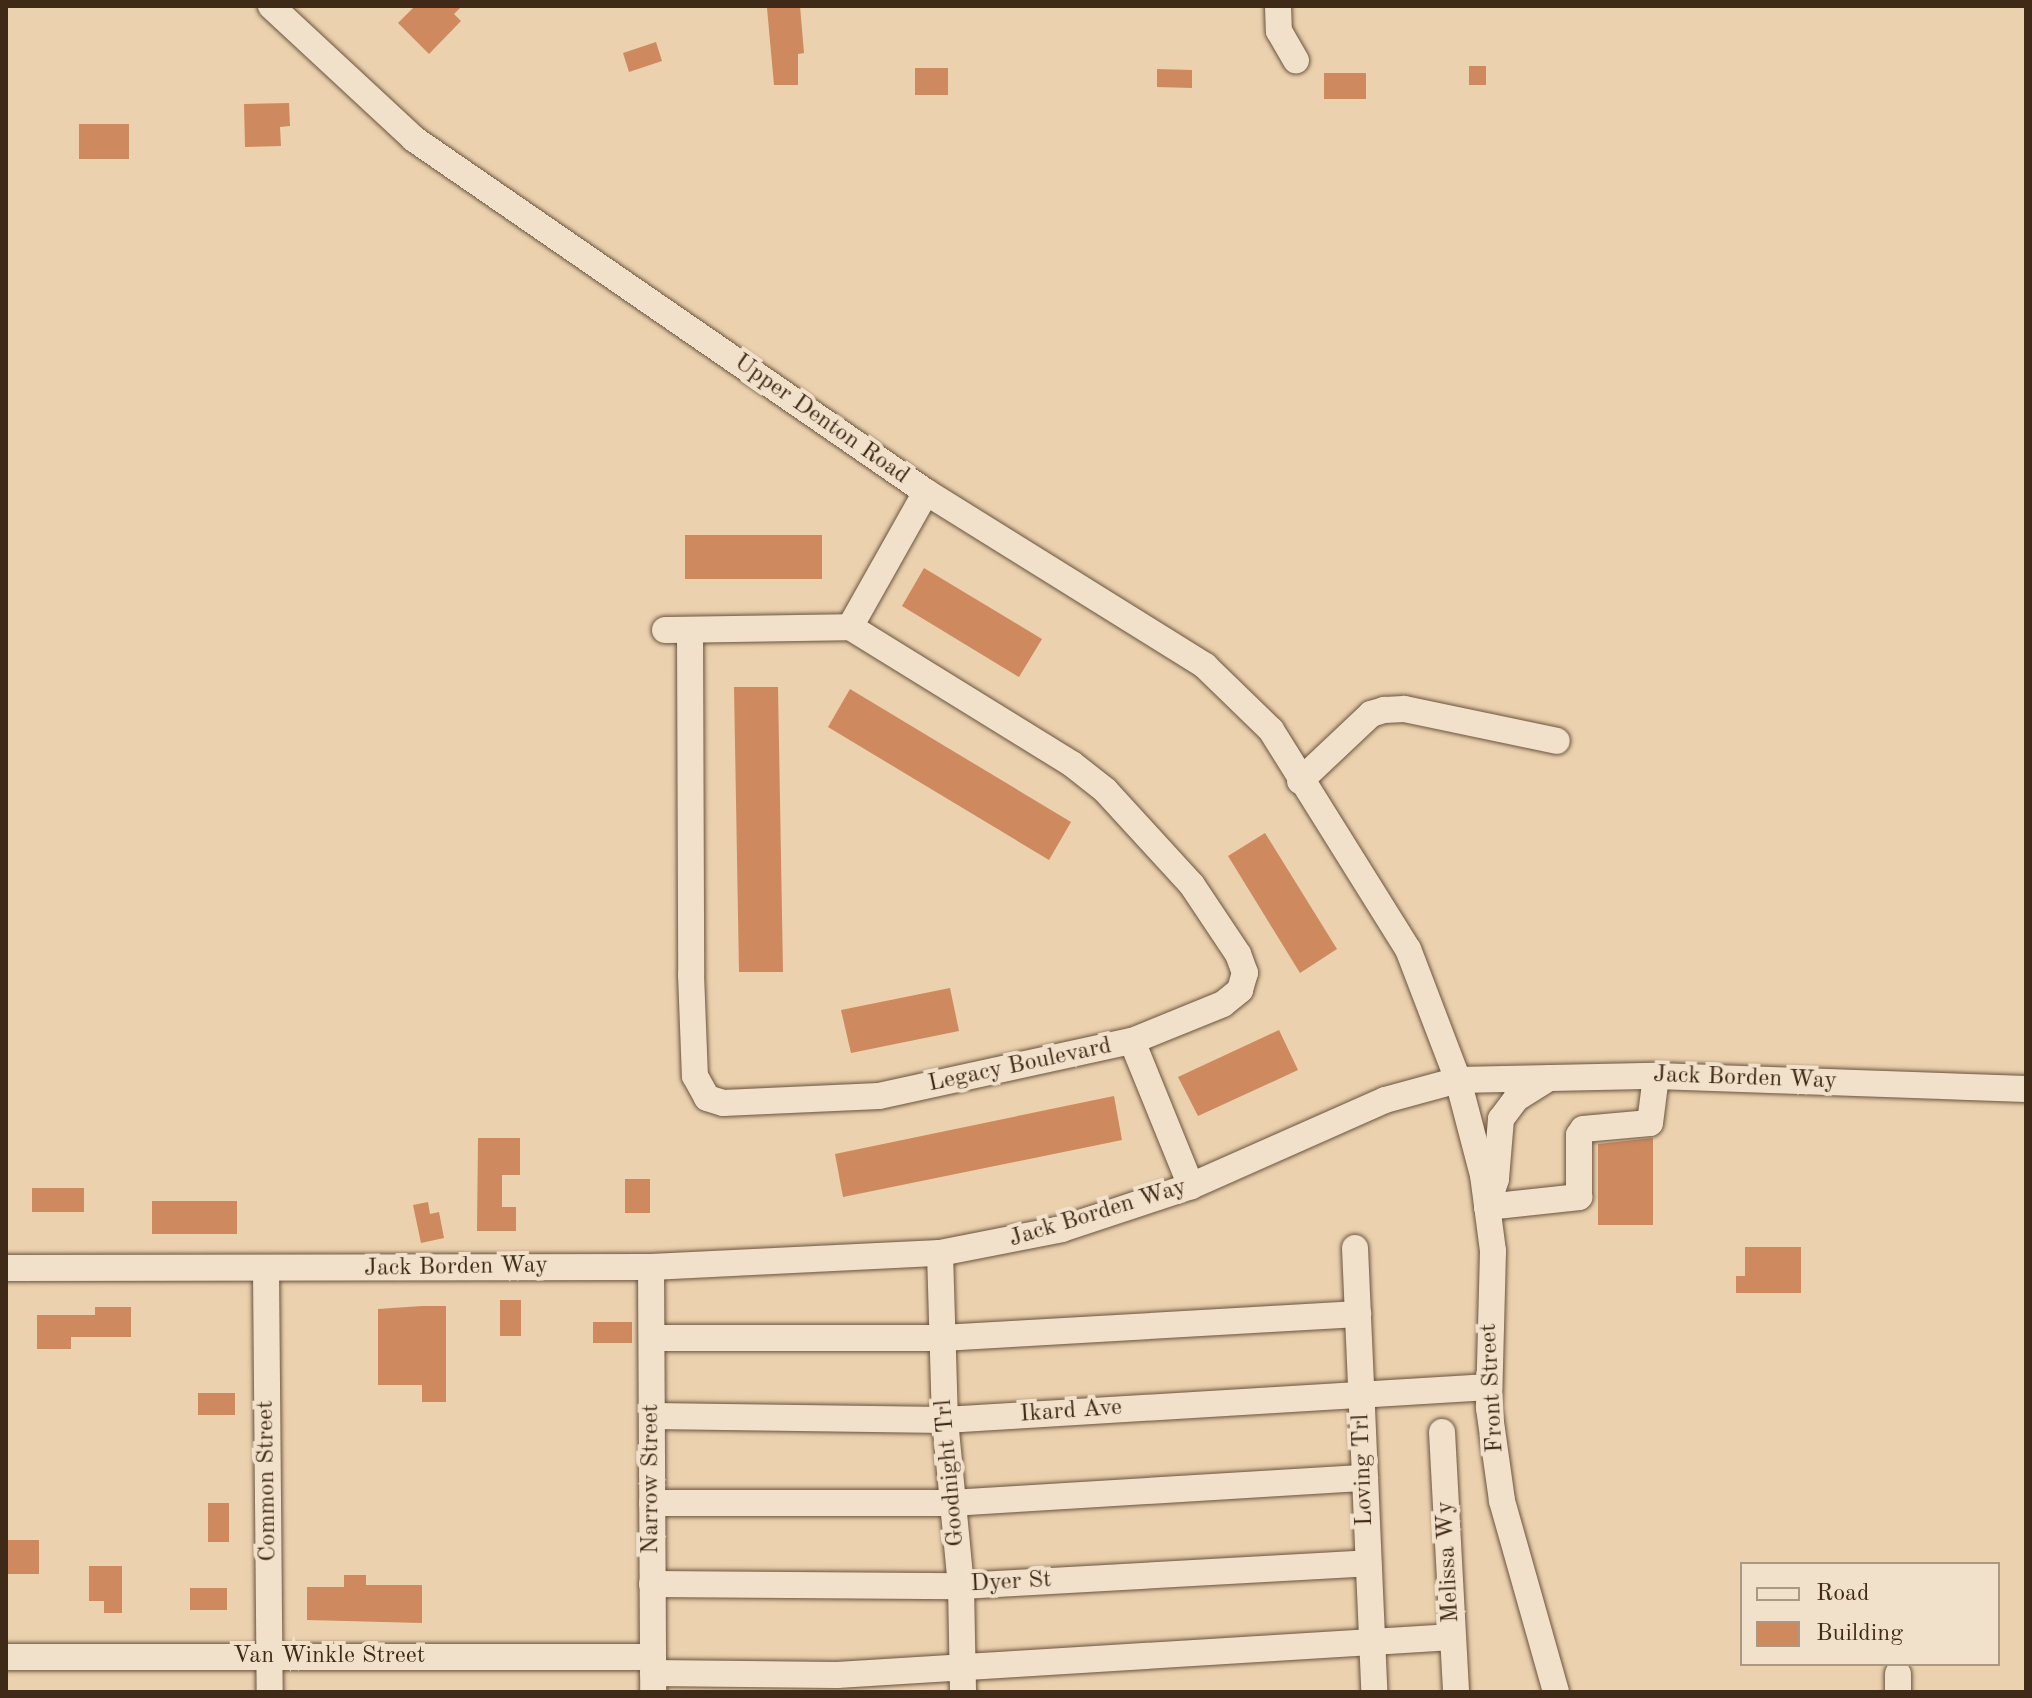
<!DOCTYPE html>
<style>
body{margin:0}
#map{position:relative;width:2032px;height:1698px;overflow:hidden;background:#ebd1ae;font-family:"Old Standard TT",serif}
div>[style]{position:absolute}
.building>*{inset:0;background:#ce895e}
.roads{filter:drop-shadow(0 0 2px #6a543e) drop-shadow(0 0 2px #6a543e)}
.minor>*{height:26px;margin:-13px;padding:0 13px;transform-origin:13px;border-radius:13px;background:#f2e1ca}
span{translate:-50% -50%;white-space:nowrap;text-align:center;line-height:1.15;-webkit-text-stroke:8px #f2e1ca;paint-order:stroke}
.street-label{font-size:24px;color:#3f2a18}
.frame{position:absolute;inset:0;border:8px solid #3f2a18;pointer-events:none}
.legend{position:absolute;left:1740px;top:1562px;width:260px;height:104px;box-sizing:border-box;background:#f2e1ca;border:2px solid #aa9883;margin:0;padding:10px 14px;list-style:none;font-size:24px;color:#3f2a18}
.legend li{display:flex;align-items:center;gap:16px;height:40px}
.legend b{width:40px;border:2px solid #aa9883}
</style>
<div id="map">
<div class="building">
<i style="clip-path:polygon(415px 6px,462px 6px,454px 14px,461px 21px,429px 54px,398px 23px)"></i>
<i style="clip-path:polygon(800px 6px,804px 53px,798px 54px,798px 85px,774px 85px,767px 8px)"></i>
<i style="clip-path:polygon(656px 42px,662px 61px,629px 72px,623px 53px)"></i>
<i style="clip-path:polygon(1469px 66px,1486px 66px,1486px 85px,1469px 85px)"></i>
<i style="clip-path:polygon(915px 68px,948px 68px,948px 95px,915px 95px)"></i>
<i style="clip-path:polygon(1157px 69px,1192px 70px,1192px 88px,1157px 87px)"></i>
<i style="clip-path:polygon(1324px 73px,1366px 73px,1366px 99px,1324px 99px)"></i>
<i style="clip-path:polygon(289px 103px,290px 126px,280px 127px,281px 146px,245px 147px,244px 104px)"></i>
<i style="clip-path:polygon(79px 124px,129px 124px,129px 159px,79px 159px)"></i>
<i style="clip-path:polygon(685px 535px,822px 535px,822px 579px,685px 579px)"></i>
<i style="clip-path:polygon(924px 568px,1042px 639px,1019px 677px,902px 606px)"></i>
<i style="clip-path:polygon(734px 687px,778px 687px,783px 972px,739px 972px)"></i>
<i style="clip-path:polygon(850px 689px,1071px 822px,1049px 860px,828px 727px)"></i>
<i style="clip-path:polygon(1265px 833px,1337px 949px,1300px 973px,1228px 856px)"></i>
<i style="clip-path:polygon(950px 988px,959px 1031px,851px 1053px,841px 1010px)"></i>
<i style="clip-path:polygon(1279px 1030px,1298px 1070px,1198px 1116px,1178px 1077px)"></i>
<i style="clip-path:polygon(1114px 1096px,1122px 1140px,843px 1197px,835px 1154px)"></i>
<i style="clip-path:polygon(478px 1138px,520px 1138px,520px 1175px,502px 1175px,502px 1207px,516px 1207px,516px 1231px,477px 1231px)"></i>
<i style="clip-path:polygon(1653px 1138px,1653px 1225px,1598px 1225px,1598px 1144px)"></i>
<i style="clip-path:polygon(625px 1179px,650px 1179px,650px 1213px,625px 1213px)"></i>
<i style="clip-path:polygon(32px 1188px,84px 1188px,84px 1212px,32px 1212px)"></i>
<i style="clip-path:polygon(152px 1201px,237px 1201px,237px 1234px,152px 1234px)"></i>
<i style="clip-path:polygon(428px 1202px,430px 1214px,439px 1212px,444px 1238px,421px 1243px,413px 1205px)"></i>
<i style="clip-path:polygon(1745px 1247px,1801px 1247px,1801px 1293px,1736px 1293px,1736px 1276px,1745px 1276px)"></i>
<i style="clip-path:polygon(500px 1300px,521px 1300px,521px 1336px,500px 1336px)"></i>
<i style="clip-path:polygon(422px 1306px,446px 1306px,446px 1402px,422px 1402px,422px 1385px,378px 1385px,378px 1309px)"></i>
<i style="clip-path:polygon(95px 1307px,131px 1307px,131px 1337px,71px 1337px,71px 1349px,37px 1349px,37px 1315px,95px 1315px)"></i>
<i style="clip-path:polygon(593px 1322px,632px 1322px,632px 1343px,593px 1343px)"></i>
<i style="clip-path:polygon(198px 1393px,235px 1393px,235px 1415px,198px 1415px)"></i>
<i style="clip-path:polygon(208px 1503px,229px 1503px,229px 1542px,208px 1542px)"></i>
<i style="clip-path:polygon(6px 1540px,39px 1540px,39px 1574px,6px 1574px)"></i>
<i style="clip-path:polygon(89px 1566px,122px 1566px,122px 1613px,104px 1613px,104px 1601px,89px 1601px)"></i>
<i style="clip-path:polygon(344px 1575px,366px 1575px,366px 1585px,422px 1585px,422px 1623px,307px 1620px,307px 1587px,344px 1587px)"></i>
<i style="clip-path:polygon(190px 1588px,227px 1588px,227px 1610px,190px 1610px)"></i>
</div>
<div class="roads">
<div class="minor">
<i style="left:271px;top:6px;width:195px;rotate:42.9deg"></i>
<i style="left:414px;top:139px;width:622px;rotate:34.58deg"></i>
<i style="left:926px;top:492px;width:329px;rotate:31.9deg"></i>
<i style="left:1205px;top:666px;width:92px;rotate:44.1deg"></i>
<i style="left:1271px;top:730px;width:258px;rotate:58deg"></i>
<i style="left:1408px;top:949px;width:140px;rotate:69.1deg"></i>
<i style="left:1458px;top:1080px;width:98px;rotate:75.3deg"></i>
<i style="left:1483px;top:1175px;width:77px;rotate:82.5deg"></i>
<i style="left:1493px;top:1251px;width:157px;rotate:91.5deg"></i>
<i style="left:1489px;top:1408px;width:94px;rotate:82deg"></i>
<i style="left:1502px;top:1501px;width:198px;rotate:74.2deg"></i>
<i style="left:1278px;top:6px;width:25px;rotate:88deg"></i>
<i style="left:1279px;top:31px;width:34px;rotate:60deg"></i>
<i style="left:665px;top:630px;width:185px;rotate:-0.9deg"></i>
<i style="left:850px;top:627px;width:155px;rotate:-60.6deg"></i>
<i style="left:690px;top:630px;width:344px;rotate:89.8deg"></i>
<i style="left:691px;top:974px;width:102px;rotate:87.8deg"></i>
<i style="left:695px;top:1076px;width:25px;rotate:61deg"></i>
<i style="left:707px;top:1098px;width:17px;rotate:17deg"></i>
<i style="left:723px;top:1103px;width:156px;rotate:-2.6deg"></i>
<i style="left:879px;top:1096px;width:259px;rotate:-12.3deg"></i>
<i style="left:1132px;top:1041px;width:98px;rotate:-22.1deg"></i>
<i style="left:1223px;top:1004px;width:22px;rotate:-39deg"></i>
<i style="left:1240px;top:990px;width:18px;rotate:-74deg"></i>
<i style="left:1245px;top:973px;width:20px;rotate:-110deg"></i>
<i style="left:1238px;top:954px;width:83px;rotate:-123.7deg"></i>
<i style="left:1192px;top:885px;width:129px;rotate:-132.5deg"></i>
<i style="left:1105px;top:790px;width:42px;rotate:-141.8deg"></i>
<i style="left:1072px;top:764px;width:261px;rotate:-148.3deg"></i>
<i style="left:1300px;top:781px;width:98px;rotate:-43.3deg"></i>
<i style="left:1371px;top:714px;width:14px;rotate:-17deg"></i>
<i style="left:1384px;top:710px;width:20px;rotate:-3deg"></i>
<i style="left:1404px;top:709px;width:156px;rotate:11.8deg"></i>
<i style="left:1132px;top:1041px;width:157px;rotate:67.9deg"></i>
<i style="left:1549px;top:1078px;width:39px;rotate:148deg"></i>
<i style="left:1516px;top:1099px;width:25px;rotate:127deg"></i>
<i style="left:1501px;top:1119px;width:60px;rotate:94.8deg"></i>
<i style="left:1496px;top:1179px;width:29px;rotate:108deg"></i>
<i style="left:1487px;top:1207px;width:93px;rotate:-6.2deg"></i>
<i style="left:1579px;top:1197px;width:62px;rotate:-90deg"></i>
<i style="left:1579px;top:1135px;width:7px;rotate:-56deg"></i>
<i style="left:1583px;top:1129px;width:67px;rotate:-5.1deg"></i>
<i style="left:1650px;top:1123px;width:47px;rotate:-82.7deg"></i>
<i style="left:1355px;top:1248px;width:444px;rotate:87.5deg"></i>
<i style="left:940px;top:1253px;width:167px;rotate:88.3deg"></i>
<i style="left:945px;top:1420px;width:167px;rotate:84.5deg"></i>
<i style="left:961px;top:1586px;width:106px;rotate:88.9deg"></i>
<i style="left:651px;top:1267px;width:425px;rotate:89.7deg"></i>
<i style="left:6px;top:1268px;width:645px;rotate:-0.09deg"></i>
<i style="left:651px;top:1267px;width:289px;rotate:-2.8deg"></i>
<i style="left:940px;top:1253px;width:124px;rotate:-11.1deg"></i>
<i style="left:1062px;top:1229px;width:136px;rotate:-18.4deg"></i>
<i style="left:1191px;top:1186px;width:212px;rotate:-23.9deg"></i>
<i style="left:1385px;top:1100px;width:76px;rotate:-15.3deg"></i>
<i style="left:1458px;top:1080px;width:198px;rotate:-1.2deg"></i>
<i style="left:1656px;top:1076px;width:370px;rotate:2deg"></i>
<i style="left:266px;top:1270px;width:422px;rotate:89.5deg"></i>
<i style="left:652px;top:1338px;width:290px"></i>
<i style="left:942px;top:1338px;width:417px;rotate:-3.3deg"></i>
<i style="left:652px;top:1416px;width:293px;rotate:0.8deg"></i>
<i style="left:945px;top:1420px;width:545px;rotate:-3.47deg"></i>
<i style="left:1442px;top:1432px;width:260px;rotate:86.9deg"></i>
<i style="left:652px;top:1503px;width:299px"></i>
<i style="left:951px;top:1503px;width:415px;rotate:-3.5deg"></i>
<i style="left:652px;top:1584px;width:309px;rotate:0.4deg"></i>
<i style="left:961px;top:1586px;width:408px;rotate:-3.2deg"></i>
<i style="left:6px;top:1657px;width:647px"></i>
<i style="left:653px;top:1673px;width:184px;rotate:0.6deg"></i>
<i style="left:837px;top:1675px;width:617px;rotate:-3.53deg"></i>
<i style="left:1898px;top:1674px;width:18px;rotate:90deg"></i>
</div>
</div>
<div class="street-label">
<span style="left:821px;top:420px;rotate:35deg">Upper Denton Road</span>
<span style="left:1020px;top:1066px;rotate:-12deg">Legacy Boulevard</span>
<span style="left:1745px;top:1079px;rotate:2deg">Jack Borden Way</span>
<span style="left:1098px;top:1214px;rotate:-17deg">Jack Borden Way</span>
<span style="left:456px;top:1268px;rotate:-1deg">Jack Borden Way</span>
<span style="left:1493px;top:1388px;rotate:-93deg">Front Street</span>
<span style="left:1071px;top:1412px;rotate:-4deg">Ikard Ave</span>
<span style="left:1364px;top:1470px;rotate:-92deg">Loving Trl</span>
<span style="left:951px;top:1473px;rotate:-95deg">Goodnight Trl</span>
<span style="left:652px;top:1479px;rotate:-90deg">Narrow Street</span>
<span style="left:268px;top:1481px;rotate:-91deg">Common Street</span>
<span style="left:1449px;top:1562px;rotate:-93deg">Melissa Wy</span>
<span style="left:1011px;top:1583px;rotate:-3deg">Dyer St</span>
<span style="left:329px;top:1657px">Van Winkle Street</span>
</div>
<div class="frame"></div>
<ul class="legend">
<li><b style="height:10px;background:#f2e1ca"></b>Road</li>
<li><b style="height:22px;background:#ce895e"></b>Building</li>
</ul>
</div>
